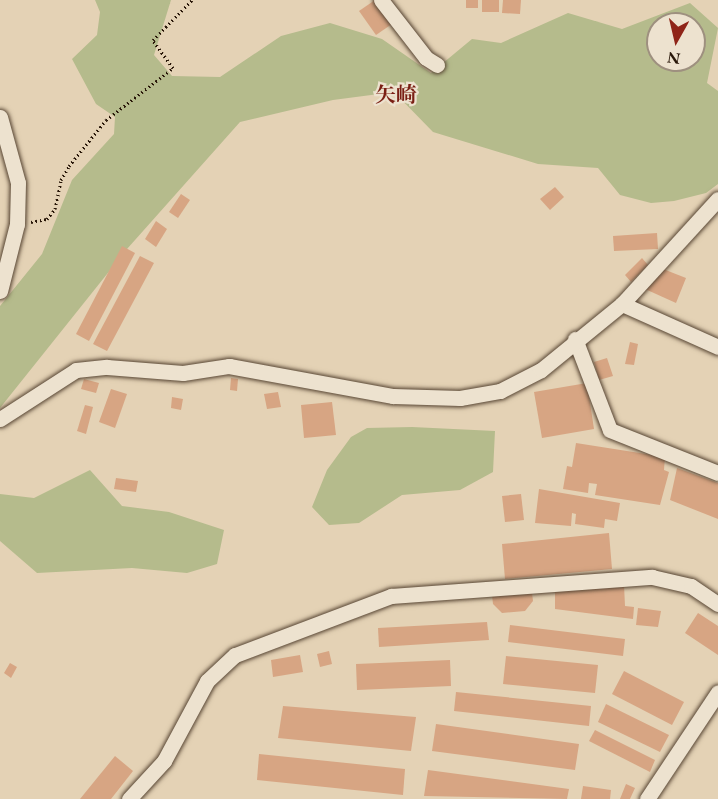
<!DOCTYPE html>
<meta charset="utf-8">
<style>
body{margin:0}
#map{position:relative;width:718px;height:799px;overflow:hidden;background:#e4d2b5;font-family:"EB Garamond","Noto Serif JP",serif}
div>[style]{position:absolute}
.green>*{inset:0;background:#b5bb8c}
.building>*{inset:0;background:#d7a583}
.path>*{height:3px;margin-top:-1.5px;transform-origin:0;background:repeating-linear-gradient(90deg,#281608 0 1.5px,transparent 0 4.5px)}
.roads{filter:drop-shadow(0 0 2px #574533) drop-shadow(0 0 2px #574533)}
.minor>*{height:15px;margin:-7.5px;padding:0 7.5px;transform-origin:7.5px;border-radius:7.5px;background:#ede2cf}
span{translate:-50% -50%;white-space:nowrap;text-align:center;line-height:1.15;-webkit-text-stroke:4.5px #ede2cf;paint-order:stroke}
.neighbourhood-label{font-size:21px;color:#7a1f14;font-weight:700}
.north{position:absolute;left:646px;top:12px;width:60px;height:60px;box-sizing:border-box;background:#ede2cf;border:2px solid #9e907f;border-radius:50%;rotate:188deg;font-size:16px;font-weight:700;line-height:24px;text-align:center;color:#281608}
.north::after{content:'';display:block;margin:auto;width:21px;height:27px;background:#8f2418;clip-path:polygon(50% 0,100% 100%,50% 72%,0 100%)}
</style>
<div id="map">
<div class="green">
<i style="clip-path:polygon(evenodd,95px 0,171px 0,154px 55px,172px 76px,220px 77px,281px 36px,330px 23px,382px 39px,431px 73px,472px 39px,501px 43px,568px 13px,622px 29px,690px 3px,718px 28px,707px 83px,718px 91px,718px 184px,706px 193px,674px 201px,651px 203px,620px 195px,598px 168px,538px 164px,433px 132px,394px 92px,333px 100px,240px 122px,127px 249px,0 408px,0 306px,42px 254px,72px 180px,114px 134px,115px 117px,96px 104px,72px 59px,97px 35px,100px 12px,95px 0,658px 24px,694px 24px,694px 60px,658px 60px,658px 24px)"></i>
<i style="clip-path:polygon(412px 427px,495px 431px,493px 472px,460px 490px,402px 495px,359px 523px,329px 525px,312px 507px,327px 470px,351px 437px,367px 428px)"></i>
<i style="clip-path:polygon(90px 470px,122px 506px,169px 512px,224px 530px,217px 564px,187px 573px,132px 568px,37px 573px,0 541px,0 494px,34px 498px)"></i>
</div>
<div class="building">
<i style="clip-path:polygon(375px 0,392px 24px,376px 35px,359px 11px)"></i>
<i style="clip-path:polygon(466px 0,478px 0,478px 8px,466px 8px)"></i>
<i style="clip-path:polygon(482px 0,499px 0,499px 12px,482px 12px)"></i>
<i style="clip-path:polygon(503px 0,521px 0,520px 14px,502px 13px)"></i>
<i style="clip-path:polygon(555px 187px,564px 197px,550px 210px,540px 199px)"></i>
<i style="clip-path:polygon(181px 194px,190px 200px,178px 218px,169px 212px)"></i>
<i style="clip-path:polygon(156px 221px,167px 229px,156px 247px,145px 239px)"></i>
<i style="clip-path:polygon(657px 233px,658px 249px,614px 251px,613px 236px)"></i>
<i style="clip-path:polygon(122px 246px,135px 253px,89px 341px,76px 334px)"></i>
<i style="clip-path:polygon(140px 256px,154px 263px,107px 351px,93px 344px)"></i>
<i style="clip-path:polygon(642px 258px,648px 265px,631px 282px,625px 275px)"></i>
<i style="clip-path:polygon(663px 269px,686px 278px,676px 303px,645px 289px)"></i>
<i style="clip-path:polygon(630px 342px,638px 344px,634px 365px,625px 364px)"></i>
<i style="clip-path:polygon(607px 358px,613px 376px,599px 380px,594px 362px)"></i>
<i style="clip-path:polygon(231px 378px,238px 379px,237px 391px,230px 390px)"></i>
<i style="clip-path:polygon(84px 379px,99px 383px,96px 393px,81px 389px)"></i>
<i style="clip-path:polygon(587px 383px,594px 429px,542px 438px,534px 392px)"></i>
<i style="clip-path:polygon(111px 389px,127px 394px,115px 428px,99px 422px)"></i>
<i style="clip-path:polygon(278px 392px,281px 407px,267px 409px,264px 394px)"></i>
<i style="clip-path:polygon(172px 397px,183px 399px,181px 410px,171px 408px)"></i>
<i style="clip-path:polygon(332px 402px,336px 435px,304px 438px,301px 405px)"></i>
<i style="clip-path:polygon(85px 405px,93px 407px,86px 434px,77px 431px)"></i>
<i style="clip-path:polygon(576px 443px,665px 457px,664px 470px,669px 472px,660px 505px,595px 495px,597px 484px,589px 483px,588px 493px,563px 489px,567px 466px,572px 467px)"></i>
<i style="clip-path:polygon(677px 468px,718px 483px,718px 519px,670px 500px)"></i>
<i style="clip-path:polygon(116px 478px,138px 481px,136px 492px,114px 489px)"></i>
<i style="clip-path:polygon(539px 489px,620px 503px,617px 521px,605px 519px,604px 528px,575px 524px,576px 514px,572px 513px,571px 526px,535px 523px)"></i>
<i style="clip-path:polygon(521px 494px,524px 520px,505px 522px,502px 496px)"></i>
<i style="clip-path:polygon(609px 533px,612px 569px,505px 579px,502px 544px)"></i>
<i style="clip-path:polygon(624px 585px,625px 606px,634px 607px,633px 619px,555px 609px,555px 591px)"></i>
<i style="clip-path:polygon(532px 593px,533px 601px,525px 611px,502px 613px,493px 604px,492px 595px)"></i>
<i style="clip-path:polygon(638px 608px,661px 611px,658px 627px,636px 625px)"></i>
<i style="clip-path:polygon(698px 613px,718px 626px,718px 655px,685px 633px)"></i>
<i style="clip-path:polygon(487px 622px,489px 640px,379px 647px,378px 628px)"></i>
<i style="clip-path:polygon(510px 625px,625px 639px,623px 656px,508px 642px)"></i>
<i style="clip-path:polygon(329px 651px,332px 664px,320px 667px,317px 654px)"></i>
<i style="clip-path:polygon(300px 655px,303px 672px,273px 677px,271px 660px)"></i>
<i style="clip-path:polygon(506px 656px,598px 665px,595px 693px,503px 684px)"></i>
<i style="clip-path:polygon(450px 660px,451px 686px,357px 690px,356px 664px)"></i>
<i style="clip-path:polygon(10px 663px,17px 667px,11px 678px,4px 673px)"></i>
<i style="clip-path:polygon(624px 671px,684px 702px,672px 725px,612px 694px)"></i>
<i style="clip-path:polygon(456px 692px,591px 706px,589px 726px,454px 711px)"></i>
<i style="clip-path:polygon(606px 704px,669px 735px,660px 752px,598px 722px)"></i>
<i style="clip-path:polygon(283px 706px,416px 717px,411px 751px,278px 738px)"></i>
<i style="clip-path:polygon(436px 724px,579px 744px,575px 770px,432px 751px)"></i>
<i style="clip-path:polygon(595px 730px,655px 760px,650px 772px,589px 741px)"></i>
<i style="clip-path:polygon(259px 754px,405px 769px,403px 795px,257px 780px)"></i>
<i style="clip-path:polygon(115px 756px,133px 771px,111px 799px,80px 799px)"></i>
<i style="clip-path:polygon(428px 770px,569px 789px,567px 799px,424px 796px)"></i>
<i style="clip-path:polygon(626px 784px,635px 788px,630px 799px,620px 799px)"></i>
<i style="clip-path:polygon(583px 786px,611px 790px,610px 799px,581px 799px)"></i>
</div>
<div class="path">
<i style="left:31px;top:222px;width:16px;rotate:-11deg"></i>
<i style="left:47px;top:219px;width:13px;rotate:-51deg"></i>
<i style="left:55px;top:209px;width:30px;rotate:-78deg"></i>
<i style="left:61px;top:180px;width:16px;rotate:-60deg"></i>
<i style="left:69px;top:166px;width:59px;rotate:-51.2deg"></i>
<i style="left:106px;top:120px;width:85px;rotate:-37.8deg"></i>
<i style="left:173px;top:68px;width:34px;rotate:-126deg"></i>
<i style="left:153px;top:40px;width:56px;rotate:-45.7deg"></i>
</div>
<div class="roads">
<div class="minor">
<i style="left:381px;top:0;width:73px;rotate:52.2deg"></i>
<i style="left:426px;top:58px;width:13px;rotate:32deg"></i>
<i style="left:0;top:117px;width:68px;rotate:74.7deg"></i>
<i style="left:18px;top:183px;width:41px;rotate:91.4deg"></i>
<i style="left:17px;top:224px;width:69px;rotate:104.2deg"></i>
<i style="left:622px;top:304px;width:105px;rotate:24.1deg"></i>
<i style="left:575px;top:339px;width:97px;rotate:69deg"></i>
<i style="left:610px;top:430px;width:116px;rotate:21.7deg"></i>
<i style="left:0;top:419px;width:90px;rotate:-32.8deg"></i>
<i style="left:76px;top:370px;width:31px;rotate:-6deg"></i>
<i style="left:107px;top:367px;width:76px;rotate:4.5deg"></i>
<i style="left:183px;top:373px;width:47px;rotate:-8.7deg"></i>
<i style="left:229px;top:366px;width:167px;rotate:10.4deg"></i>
<i style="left:393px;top:396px;width:67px;rotate:1.7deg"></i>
<i style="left:460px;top:398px;width:41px;rotate:-9.9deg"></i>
<i style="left:500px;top:391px;width:46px;rotate:-27.1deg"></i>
<i style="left:541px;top:370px;width:104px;rotate:-39.2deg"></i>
<i style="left:622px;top:304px;width:142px;rotate:-47.6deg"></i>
<i style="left:129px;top:799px;width:52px;rotate:-47.4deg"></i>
<i style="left:164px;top:761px;width:91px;rotate:-61.7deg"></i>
<i style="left:207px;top:681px;width:38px;rotate:-43deg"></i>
<i style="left:235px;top:655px;width:167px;rotate:-20.7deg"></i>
<i style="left:391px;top:596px;width:262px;rotate:-4.2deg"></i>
<i style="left:652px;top:577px;width:40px;rotate:13deg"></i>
<i style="left:691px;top:586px;width:32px;rotate:34deg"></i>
<i style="left:647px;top:799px;width:128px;rotate:-56.4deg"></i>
</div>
</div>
<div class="neighbourhood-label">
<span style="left:396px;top:95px">矢崎</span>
</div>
<div class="north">N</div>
</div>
